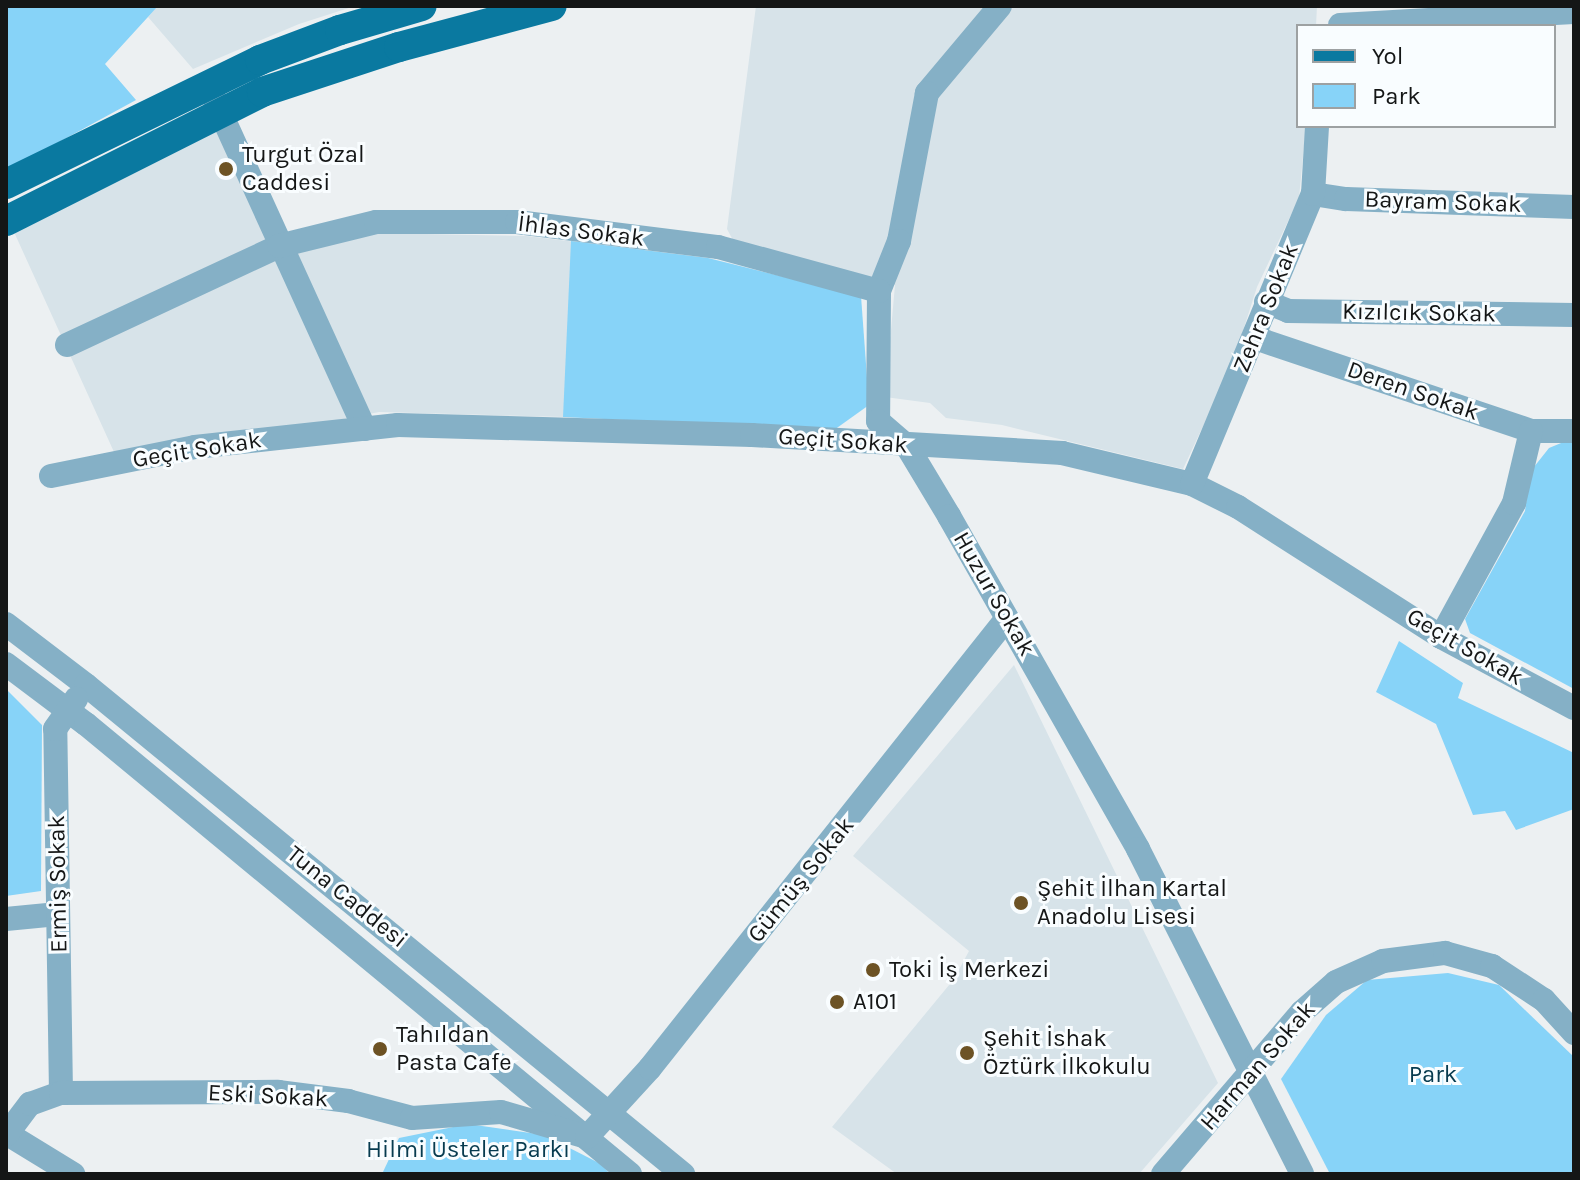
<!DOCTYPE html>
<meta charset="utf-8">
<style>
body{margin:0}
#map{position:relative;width:1580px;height:1180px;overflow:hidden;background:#ecf0f2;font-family:Karla,sans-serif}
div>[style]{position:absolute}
.built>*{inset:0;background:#d7e3e9}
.green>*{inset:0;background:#87d3f8}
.minor>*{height:24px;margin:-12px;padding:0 12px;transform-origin:12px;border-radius:12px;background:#85b0c6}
.major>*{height:30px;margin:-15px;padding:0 15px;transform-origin:15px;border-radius:15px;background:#0a79a0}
.dots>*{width:22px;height:22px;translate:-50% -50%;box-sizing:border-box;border:4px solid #f9fdff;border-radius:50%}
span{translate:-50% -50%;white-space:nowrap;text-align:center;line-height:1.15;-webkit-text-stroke:6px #f9fdff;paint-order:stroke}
.poi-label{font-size:24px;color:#141616}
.left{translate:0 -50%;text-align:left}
.street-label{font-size:24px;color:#141616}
.park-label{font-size:24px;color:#073b4f}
.frame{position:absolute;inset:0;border:8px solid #141616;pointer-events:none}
.legend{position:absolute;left:1296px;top:24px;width:260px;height:104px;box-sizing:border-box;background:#f9fdff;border:2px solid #9da1a2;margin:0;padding:10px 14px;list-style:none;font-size:24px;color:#141616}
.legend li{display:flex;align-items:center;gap:16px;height:40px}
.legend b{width:40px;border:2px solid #9da1a2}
</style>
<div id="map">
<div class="built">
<i style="clip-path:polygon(158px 6px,355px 6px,299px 24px,193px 69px,148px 17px)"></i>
<i style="clip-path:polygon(756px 6px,1317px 6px,1316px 26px,1298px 26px,1298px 126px,1306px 126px,1299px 198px,1257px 287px,1233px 362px,1183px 469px,1002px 425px,946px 418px,930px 403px,885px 397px,895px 285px,735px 244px,727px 229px)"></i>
<i style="clip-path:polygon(216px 125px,293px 254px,378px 233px,526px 236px,708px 258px,834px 430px,677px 420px,379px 412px,119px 463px,14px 232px)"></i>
<i style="clip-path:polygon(1014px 665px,1218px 1083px,1139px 1174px,897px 1174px,832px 1127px,954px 979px,969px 951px,853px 856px)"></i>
</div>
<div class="green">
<i style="clip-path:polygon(6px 6px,158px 6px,105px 64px,136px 100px,6px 171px)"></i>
<i style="clip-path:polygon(571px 241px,708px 258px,861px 296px,869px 405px,834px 430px,563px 417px)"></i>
<i style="clip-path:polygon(1566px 441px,1574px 441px,1574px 689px,1470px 633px,1465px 619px,1525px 511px,1530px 472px,1549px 448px)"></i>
<i style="clip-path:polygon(1399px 641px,1463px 683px,1458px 698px,1574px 753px,1574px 809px,1516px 830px,1505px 811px,1473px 815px,1436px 724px,1376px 692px)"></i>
<i style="clip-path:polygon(6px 689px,42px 725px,41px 891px,6px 896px)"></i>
<i style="clip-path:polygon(1448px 973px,1499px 985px,1574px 1057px,1574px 1174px,1330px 1174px,1281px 1079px,1326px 1015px,1367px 980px)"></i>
<i style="clip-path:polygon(468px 1124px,544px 1135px,601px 1164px,610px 1174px,382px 1174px,399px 1138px)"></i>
</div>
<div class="minor">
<i style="left:1000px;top:6px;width:114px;rotate:130deg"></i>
<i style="left:927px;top:93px;width:151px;rotate:100.7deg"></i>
<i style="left:899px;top:241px;width:54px;rotate:111.8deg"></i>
<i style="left:879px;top:291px;width:130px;rotate:90.4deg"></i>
<i style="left:878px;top:421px;width:38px;rotate:41deg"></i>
<i style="left:907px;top:446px;width:82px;rotate:59deg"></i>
<i style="left:949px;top:516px;width:383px;rotate:60.4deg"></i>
<i style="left:1138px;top:849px;width:364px;rotate:63.2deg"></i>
<i style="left:1340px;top:25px;width:234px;rotate:-3.2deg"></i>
<i style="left:213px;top:96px;width:366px;rotate:65.5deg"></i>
<i style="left:1313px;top:194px;width:33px;rotate:9deg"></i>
<i style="left:1346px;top:199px;width:228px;rotate:2deg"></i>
<i style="left:1266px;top:302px;width:24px;rotate:22deg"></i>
<i style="left:1288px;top:311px;width:286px;rotate:0.8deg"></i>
<i style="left:1255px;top:338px;width:291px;rotate:18.6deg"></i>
<i style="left:1531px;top:431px;width:43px"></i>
<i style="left:67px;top:345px;width:234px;rotate:-25deg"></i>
<i style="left:279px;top:246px;width:100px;rotate:-13.9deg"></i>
<i style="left:376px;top:222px;width:141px"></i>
<i style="left:517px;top:222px;width:203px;rotate:7.1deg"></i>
<i style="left:718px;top:247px;width:167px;rotate:15.3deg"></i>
<i style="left:51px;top:476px;width:147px;rotate:-11.4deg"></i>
<i style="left:195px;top:447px;width:204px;rotate:-6.2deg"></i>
<i style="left:398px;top:425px;width:354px;rotate:1.6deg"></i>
<i style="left:752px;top:435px;width:311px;rotate:3.3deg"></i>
<i style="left:1062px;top:453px;width:134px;rotate:13.4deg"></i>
<i style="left:1192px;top:484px;width:51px;rotate:26.6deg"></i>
<i style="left:1238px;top:507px;width:241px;rotate:32.6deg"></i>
<i style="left:1441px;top:637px;width:151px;rotate:28.1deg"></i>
<i style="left:1192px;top:484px;width:314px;rotate:-67.4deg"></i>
<i style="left:1313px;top:194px;width:68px;rotate:-86.6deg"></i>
<i style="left:6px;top:624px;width:101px;rotate:37.3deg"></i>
<i style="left:86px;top:685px;width:772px;rotate:39.32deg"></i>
<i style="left:1441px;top:637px;width:153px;rotate:-61.4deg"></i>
<i style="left:1514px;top:503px;width:74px;rotate:-76.7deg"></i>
<i style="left:6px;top:664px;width:100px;rotate:36.9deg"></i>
<i style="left:86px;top:724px;width:706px;rotate:39.6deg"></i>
<i style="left:6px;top:919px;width:52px;rotate:-5.5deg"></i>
<i style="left:61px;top:1093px;width:364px;rotate:-90.9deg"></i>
<i style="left:55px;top:729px;width:37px;rotate:-55deg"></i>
<i style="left:6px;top:1133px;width:79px;rotate:31.5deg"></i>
<i style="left:7px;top:1134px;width:38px;rotate:-53deg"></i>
<i style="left:30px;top:1104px;width:33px;rotate:-20deg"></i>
<i style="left:61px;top:1093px;width:217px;rotate:-0.3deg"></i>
<i style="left:278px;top:1092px;width:71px;rotate:7.3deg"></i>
<i style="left:348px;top:1101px;width:66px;rotate:14.9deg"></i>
<i style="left:412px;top:1118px;width:89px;rotate:-3.9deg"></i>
<i style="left:501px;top:1112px;width:90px;rotate:16.2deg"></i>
<i style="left:587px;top:1137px;width:93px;rotate:-47.6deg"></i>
<i style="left:650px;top:1068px;width:574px;rotate:-51.57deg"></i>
<i style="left:1163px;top:1174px;width:213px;rotate:-49.4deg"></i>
<i style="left:1302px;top:1012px;width:45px;rotate:-41.4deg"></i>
<i style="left:1336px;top:982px;width:51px;rotate:-24.1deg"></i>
<i style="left:1383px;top:961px;width:63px;rotate:-7.4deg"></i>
<i style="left:1445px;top:953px;width:49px;rotate:15.5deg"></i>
<i style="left:1492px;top:966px;width:62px;rotate:33.2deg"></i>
<i style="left:1544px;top:1000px;width:45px;rotate:47.7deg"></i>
</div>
<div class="major">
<i style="left:6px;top:184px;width:283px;rotate:-26deg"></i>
<i style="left:260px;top:60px;width:85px;rotate:-20.6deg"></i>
<i style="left:340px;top:30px;width:85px;rotate:-16.3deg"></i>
<i style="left:6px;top:221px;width:287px;rotate:-26.7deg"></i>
<i style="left:262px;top:92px;width:144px;rotate:-18.2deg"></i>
<i style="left:399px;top:47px;width:158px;rotate:-15deg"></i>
</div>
<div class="dots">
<i style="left:226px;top:169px;background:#6d5325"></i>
<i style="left:1021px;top:903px;background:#6d5325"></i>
<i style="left:873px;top:970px;background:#6d5325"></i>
<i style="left:837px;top:1002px;background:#6d5325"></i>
<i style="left:380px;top:1049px;background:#6d5325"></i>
<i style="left:967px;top:1053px;background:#6d5325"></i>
</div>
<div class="poi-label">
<span class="left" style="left:242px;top:169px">Turgut Özal<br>Caddesi</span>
<span class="left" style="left:1037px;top:903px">Şehit İlhan Kartal<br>Anadolu Lisesi</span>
<span class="left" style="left:889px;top:970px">Toki İş Merkezi</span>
<span class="left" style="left:853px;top:1002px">A101</span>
<span class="left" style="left:396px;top:1049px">Tahıldan<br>Pasta Cafe</span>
<span class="left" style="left:983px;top:1053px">Şehit İshak<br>Öztürk İlkokulu</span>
</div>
<div class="street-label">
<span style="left:1443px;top:202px;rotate:2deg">Bayram Sokak</span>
<span style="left:581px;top:231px;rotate:7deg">İhlas Sokak</span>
<span style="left:1266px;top:308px;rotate:-68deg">Zehra Sokak</span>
<span style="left:1419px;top:313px;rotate:1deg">Kızılcık Sokak</span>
<span style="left:1413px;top:391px;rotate:19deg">Deren Sokak</span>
<span style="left:843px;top:441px;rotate:4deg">Geçit Sokak</span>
<span style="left:197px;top:450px;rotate:-9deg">Geçit Sokak</span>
<span style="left:994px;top:594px;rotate:60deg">Huzur Sokak</span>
<span style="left:1465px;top:647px;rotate:30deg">Geçit Sokak</span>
<span style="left:801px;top:880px;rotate:-51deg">Gümüş Sokak</span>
<span style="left:58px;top:884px;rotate:-91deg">Ermiş Sokak</span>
<span style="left:347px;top:897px;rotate:39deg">Tuna Caddesi</span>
<span style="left:1258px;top:1066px;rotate:-49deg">Harman Sokak</span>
<span style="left:268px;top:1096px;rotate:3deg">Eski Sokak</span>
</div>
<div class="park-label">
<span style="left:1433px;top:1075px">Park</span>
<span style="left:468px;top:1150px">Hilmi Üsteler Parkı</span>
</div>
<div class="frame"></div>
<ul class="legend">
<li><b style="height:10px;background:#0a79a0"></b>Yol</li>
<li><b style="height:22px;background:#87d3f8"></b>Park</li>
</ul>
</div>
